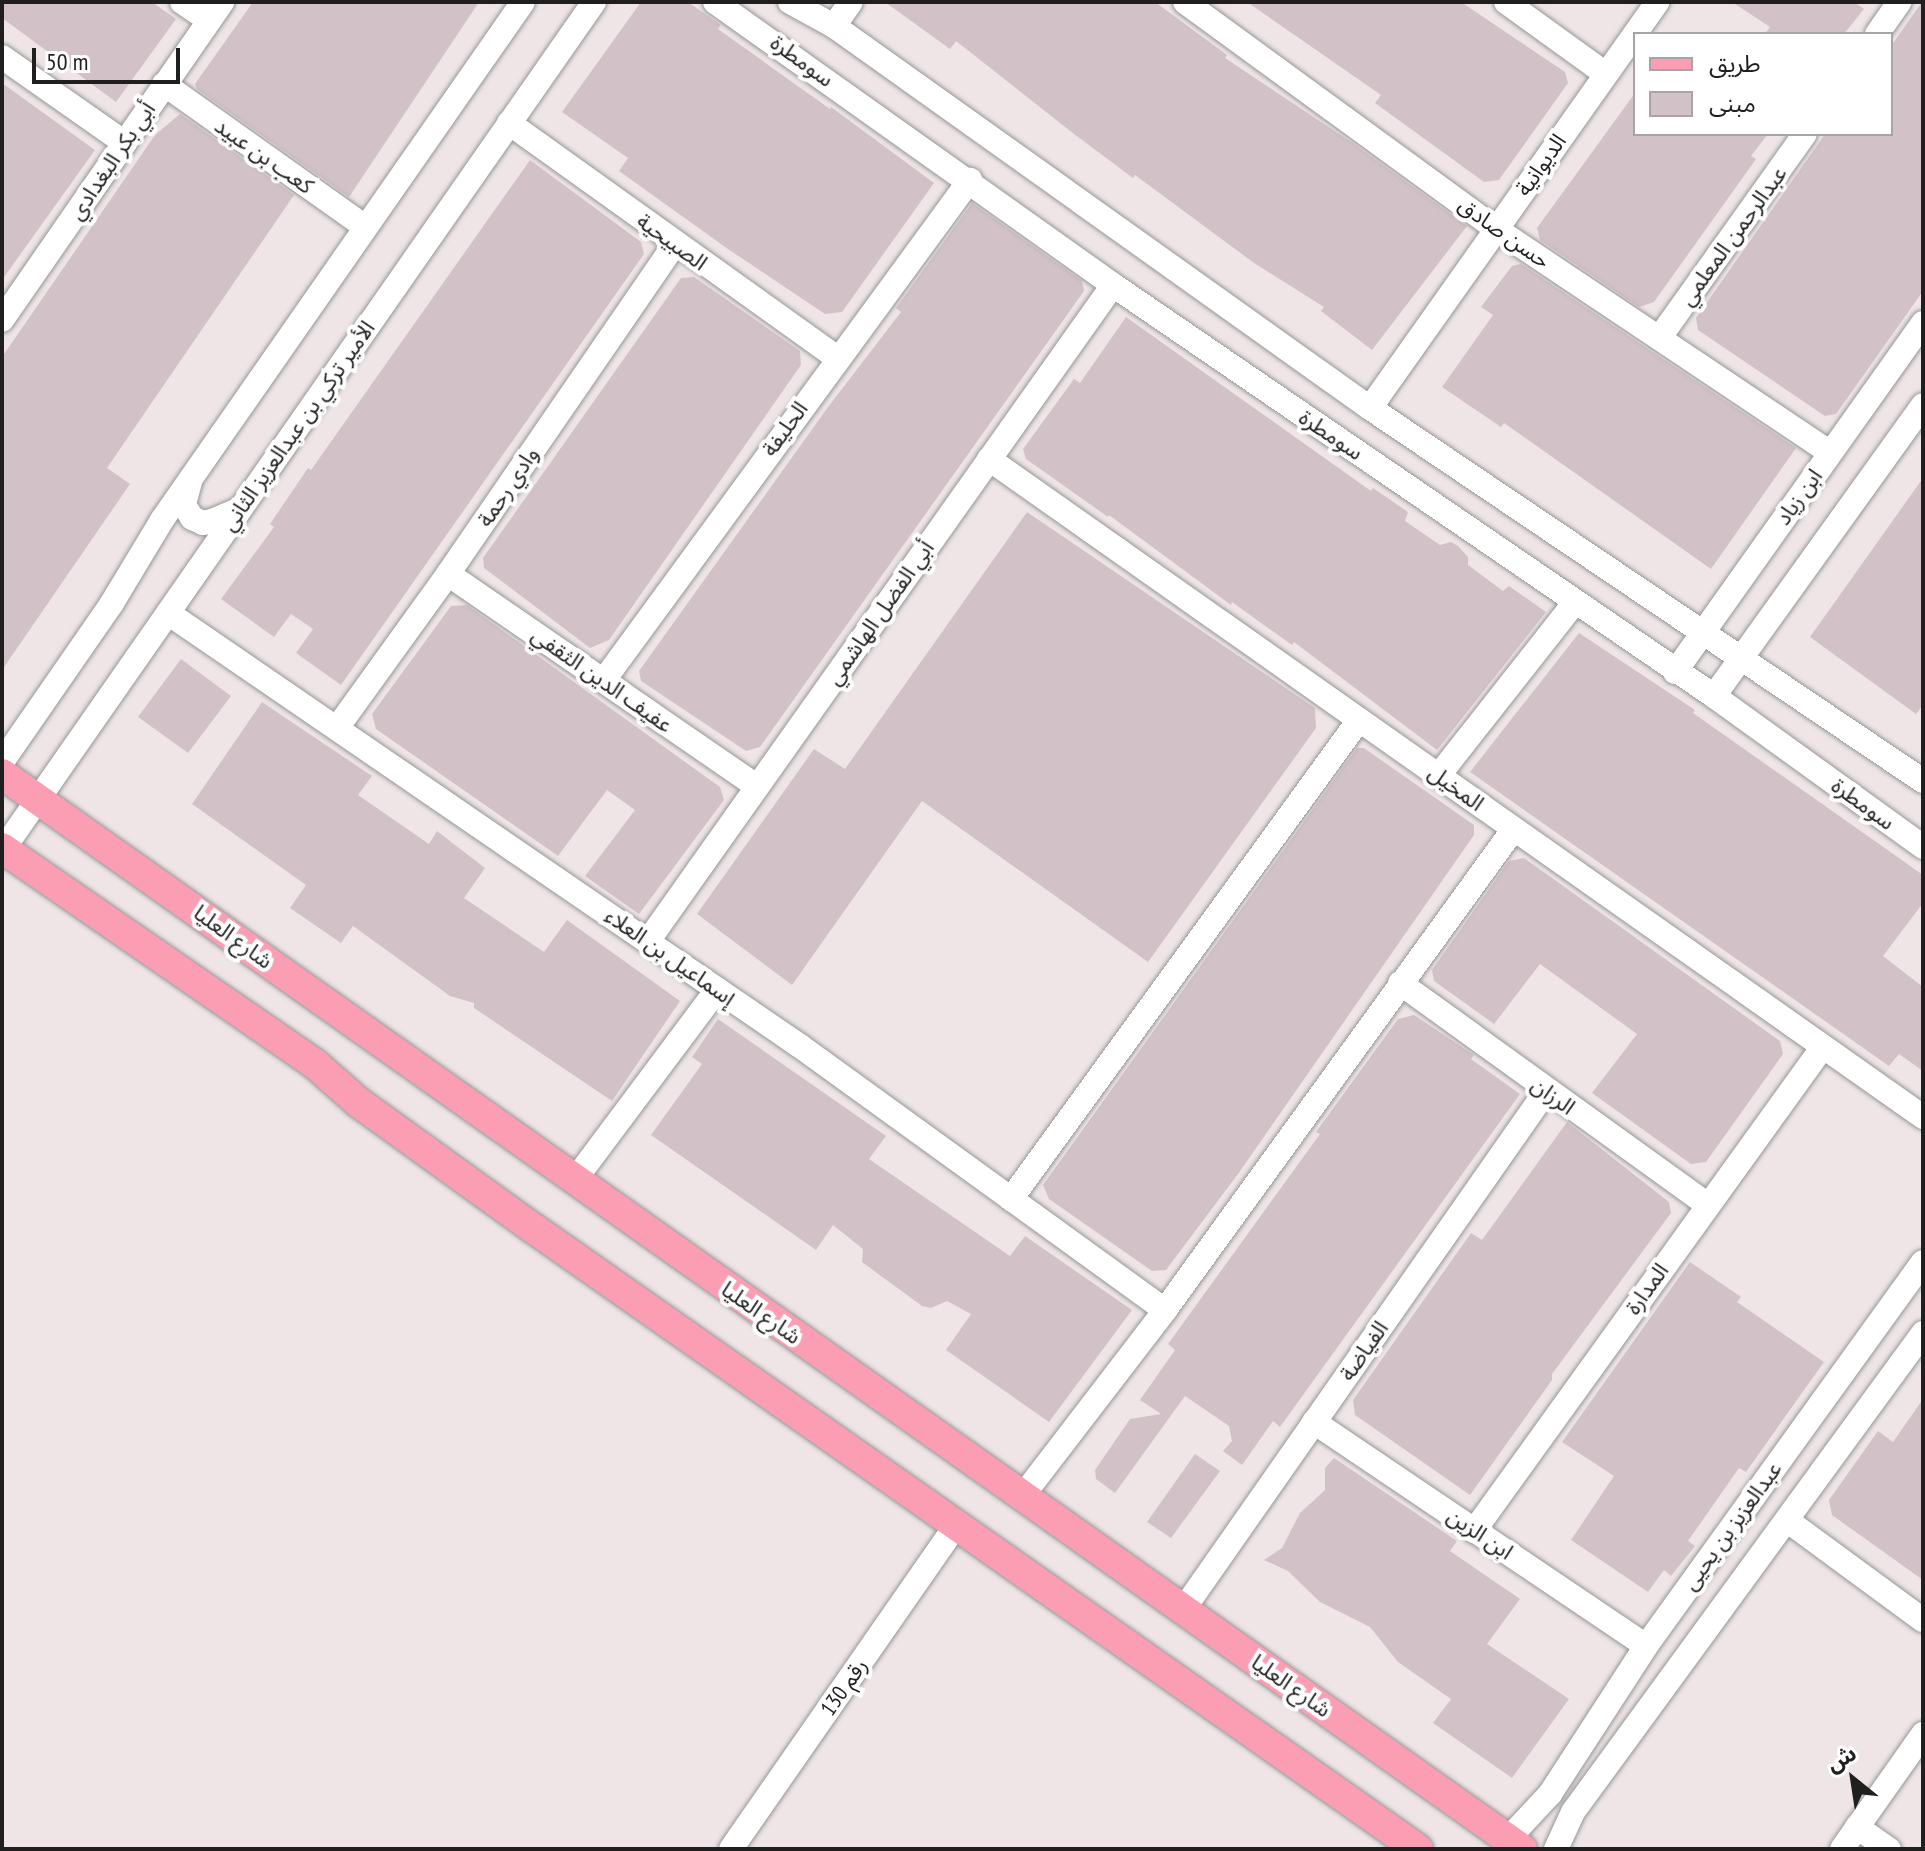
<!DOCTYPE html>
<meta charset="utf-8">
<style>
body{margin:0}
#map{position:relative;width:1925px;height:1851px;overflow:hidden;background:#efe5e6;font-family:"PT Sans Narrow","Noto Sans Arabic",sans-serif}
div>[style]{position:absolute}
.building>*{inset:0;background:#d2c2c8}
.roads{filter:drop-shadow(0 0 2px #969696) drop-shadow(0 0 2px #969696)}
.minor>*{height:24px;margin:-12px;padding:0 12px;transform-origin:12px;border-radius:12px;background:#fff}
.major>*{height:30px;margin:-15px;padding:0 15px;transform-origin:15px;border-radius:15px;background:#fb9eb4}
span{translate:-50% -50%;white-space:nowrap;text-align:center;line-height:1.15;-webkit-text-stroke:8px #fff;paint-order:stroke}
.street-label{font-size:22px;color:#1f1f1f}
.frame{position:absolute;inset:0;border:4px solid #1f1f1f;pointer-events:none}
.legend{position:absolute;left:1633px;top:32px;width:260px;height:104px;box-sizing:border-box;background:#fff;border:2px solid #a5a5a5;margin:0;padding:10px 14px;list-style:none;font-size:24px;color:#1f1f1f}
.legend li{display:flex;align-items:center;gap:16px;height:40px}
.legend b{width:40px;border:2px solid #a5a5a5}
.north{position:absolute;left:1813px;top:1739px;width:80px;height:80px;-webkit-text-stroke:6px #fff;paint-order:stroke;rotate:330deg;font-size:22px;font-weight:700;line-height:32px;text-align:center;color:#1f1f1f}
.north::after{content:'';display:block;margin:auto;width:28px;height:36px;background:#1f1f1f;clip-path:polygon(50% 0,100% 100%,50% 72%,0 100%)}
.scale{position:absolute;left:32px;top:48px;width:148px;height:36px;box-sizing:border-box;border:4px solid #1f1f1f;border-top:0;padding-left:10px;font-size:24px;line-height:28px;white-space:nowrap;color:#1f1f1f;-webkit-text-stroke:6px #fff;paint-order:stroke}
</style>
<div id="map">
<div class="building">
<i style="clip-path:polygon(2px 2px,152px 2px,176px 19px,116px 102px,2px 18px)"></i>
<i style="clip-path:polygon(253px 2px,479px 2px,349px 197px,197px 89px,195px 84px)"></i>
<i style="clip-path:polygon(641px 2px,688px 2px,721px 25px,718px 29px,830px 109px,831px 107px,934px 183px,842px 312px,825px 314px,728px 249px,619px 171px,628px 158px,562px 112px)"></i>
<i style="clip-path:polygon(885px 2px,1155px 2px,1227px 55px,1225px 58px,1351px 142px,1467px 226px,1372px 350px,1321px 311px,1324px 307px,1254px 263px,1135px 175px,1133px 178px,1074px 134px,956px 41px,950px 49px)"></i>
<i style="clip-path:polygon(1247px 2px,1461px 2px,1565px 72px,1568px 83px,1499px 180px,1484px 182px,1375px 103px,1381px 95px)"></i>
<i style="clip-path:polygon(1732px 2px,1854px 2px,1864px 9px,1844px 34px,1765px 34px,1770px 27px)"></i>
<i style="clip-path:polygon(1922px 2px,1923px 291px,1836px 414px,1825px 416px,1698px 330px,1696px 318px,1825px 134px,1891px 134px,1891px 46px)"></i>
<i style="clip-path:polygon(2px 83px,95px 150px,2px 280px)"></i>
<i style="clip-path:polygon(1635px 93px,1635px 134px,1768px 134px,1751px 156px,1756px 159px,1654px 302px,1639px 307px,1540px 240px,1537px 228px)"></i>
<i style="clip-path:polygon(180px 114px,294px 195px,107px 468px,130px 484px,2px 670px,2px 357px,155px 135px)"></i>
<i style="clip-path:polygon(530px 160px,641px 242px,644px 254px,341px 685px,296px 653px,313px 629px,291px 614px,274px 637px,221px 599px,274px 527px,270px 524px,308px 468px,311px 470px)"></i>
<i style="clip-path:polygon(972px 203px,1082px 281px,1084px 291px,760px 747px,746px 751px,641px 681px,639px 671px,828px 407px,901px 312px,896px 308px)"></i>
<i style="clip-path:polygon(1521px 264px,1796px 448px,1711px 569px,1504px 423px,1501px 427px,1442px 387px,1493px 315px,1481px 307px,1512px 266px)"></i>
<i style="clip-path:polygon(694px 277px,800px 351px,801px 365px,609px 640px,590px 648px,484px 568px,483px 558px,681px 278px)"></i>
<i style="clip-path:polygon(1126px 317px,1371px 491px,1373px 488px,1408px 512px,1405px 521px,1440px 545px,1451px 542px,1458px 546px,1468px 557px,1468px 565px,1503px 591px,1509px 586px,1546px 612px,1437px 750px,1294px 642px,1292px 645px,1232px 602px,1231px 605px,1109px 515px,1108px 517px,1026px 459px,1023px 449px,1074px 379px,1080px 383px)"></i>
<i style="clip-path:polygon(1923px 478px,1923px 705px,1916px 714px,1810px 637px)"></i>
<i style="clip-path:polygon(1027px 512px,1315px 708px,1316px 728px,1148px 962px,922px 801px,792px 985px,697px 914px,814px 749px,845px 769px)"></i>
<i style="clip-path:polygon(467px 605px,720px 787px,724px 800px,639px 914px,585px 876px,635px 810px,607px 790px,558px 856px,376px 729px,372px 714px,451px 606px)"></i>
<i style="clip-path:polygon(1579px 633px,1695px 710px,1693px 713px,1923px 875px,1923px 903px,1883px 956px,1923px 987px,1923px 1071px,1899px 1054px,1889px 1066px,1470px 772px)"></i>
<i style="clip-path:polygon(181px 659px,231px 696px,188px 753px,138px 717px)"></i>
<i style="clip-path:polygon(262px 702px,372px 776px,358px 795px,429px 844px,437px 831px,485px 868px,464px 898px,544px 952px,567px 920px,680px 1001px,612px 1101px,474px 1008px,474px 1003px,450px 996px,353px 926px,341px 943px,290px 908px,306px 885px,192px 804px)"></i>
<i style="clip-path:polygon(1357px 748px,1364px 748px,1474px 825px,1474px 835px,1238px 1174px,1166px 1270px,1152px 1271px,1049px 1199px,1043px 1185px)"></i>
<i style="clip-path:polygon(1524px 858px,1780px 1041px,1783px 1054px,1706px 1162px,1691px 1164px,1592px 1093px,1637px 1034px,1540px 964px,1494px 1024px,1434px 981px,1432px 970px,1509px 861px)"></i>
<i style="clip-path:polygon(1414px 1015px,1474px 1055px,1471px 1059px,1520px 1094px,1280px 1427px,1273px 1421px,1242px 1465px,1223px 1451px,1232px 1441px,1229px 1426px,1185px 1396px,1115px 1493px,1096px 1479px,1095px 1470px,1130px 1419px,1161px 1414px,1140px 1400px,1175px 1350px,1168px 1344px,1320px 1134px,1316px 1132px,1398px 1019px)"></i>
<i style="clip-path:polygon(718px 1019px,886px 1136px,869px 1159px,1010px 1256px,1025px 1236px,1132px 1310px,1049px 1422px,946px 1350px,971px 1314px,947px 1301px,931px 1308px,922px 1306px,862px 1262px,863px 1249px,833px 1225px,816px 1250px,651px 1135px,702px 1064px,692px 1057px)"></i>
<i style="clip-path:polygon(1567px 1122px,1669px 1202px,1671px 1213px,1552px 1374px,1552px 1380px,1470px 1495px,1355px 1415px,1353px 1400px,1471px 1233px,1482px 1240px)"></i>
<i style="clip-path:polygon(1690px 1262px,1741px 1297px,1737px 1302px,1824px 1362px,1746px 1472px,1739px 1468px,1688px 1541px,1695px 1546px,1671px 1576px,1664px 1570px,1648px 1592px,1571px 1540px,1614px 1476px,1562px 1442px)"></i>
<i style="clip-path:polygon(1923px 1399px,1923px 1580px,1832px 1515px,1829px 1500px,1878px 1431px,1893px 1442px)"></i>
<i style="clip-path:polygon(1195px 1454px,1220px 1471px,1171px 1538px,1147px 1522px)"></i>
<i style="clip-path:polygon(1334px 1458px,1457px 1541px,1450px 1551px,1520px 1599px,1487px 1644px,1569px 1699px,1512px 1778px,1433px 1723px,1451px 1699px,1398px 1662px,1370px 1627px,1320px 1602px,1288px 1571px,1264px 1560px,1282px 1548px,1300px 1513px,1325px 1490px,1325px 1468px)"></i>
</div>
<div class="roads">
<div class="minor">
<i style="left:182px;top:2px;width:32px;rotate:34deg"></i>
<i style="left:715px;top:2px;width:488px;rotate:35.4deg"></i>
<i style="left:1113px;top:285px;width:728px;rotate:34.37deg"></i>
<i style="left:1714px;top:696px;width:258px;rotate:35.8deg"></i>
<i style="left:790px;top:2px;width:50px;rotate:28.6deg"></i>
<i style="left:834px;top:26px;width:658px;rotate:35.48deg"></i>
<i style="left:1370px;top:408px;width:667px;rotate:34deg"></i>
<i style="left:1185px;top:2px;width:385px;rotate:36.1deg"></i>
<i style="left:1496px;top:229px;width:402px;rotate:33.8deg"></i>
<i style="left:1506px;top:2px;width:123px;rotate:35.8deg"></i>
<i style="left:834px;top:26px;width:29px;rotate:-55deg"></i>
<i style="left:1877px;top:34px;width:39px;rotate:-55deg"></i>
<i style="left:2px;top:57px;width:150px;rotate:35deg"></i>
<i style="left:164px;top:84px;width:247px;rotate:35.4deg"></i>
<i style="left:509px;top:123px;width:403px;rotate:35.6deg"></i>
<i style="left:2px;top:320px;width:387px;rotate:-55.3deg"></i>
<i style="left:1660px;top:337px;width:249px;rotate:-54.5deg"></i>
<i style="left:1370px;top:408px;width:497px;rotate:-54.7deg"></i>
<i style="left:989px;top:459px;width:1143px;rotate:35.16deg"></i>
<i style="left:190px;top:482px;width:24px;rotate:105deg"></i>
<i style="left:184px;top:505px;width:15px;rotate:58deg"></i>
<i style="left:192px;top:518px;width:12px;rotate:24deg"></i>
<i style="left:203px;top:523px;width:9px;rotate:-13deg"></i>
<i style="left:212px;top:521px;width:30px;rotate:-23deg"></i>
<i style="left:448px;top:574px;width:374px;rotate:34.5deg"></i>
<i style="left:168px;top:613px;width:766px;rotate:34.42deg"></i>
<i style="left:800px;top:1046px;width:450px;rotate:35.9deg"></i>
<i style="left:1675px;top:672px;width:428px;rotate:-54.6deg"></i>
<i style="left:604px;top:680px;width:620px;rotate:-53.8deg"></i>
<i style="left:1714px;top:696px;width:358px;rotate:-54.3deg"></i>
<i style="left:337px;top:728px;width:190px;rotate:-54.2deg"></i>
<i style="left:448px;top:574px;width:401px;rotate:-55.5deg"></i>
<i style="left:2px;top:762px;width:193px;rotate:-55.3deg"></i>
<i style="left:112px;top:603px;width:97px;rotate:-58.9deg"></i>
<i style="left:162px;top:520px;width:631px;rotate:-55.13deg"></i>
<i style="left:1439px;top:775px;width:220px;rotate:-51.8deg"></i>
<i style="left:2px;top:851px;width:1035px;rotate:-55.11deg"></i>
<i style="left:648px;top:941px;width:804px;rotate:-54.67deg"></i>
<i style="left:1400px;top:983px;width:380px;rotate:35.8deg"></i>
<i style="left:574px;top:1181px;width:239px;rotate:-53.2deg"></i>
<i style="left:1011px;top:1199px;width:592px;rotate:-54deg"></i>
<i style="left:1314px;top:1422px;width:400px;rotate:34deg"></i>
<i style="left:1021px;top:1498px;width:237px;rotate:-52.5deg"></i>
<i style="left:1165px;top:1310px;width:593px;rotate:-54.06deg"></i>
<i style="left:1788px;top:1521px;width:167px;rotate:36.3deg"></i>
<i style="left:1474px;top:1531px;width:595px;rotate:-54.23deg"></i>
<i style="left:1183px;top:1610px;width:633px;rotate:-55.03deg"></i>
<i style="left:1857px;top:1827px;width:39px;rotate:35deg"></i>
<i style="left:1508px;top:1839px;width:62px;rotate:-47deg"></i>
<i style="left:1550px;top:1794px;width:176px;rotate:-57deg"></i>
<i style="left:1646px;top:1646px;width:473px;rotate:-54.2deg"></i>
<i style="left:731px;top:1849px;width:396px;rotate:-55.2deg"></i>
<i style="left:1556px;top:1849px;width:41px;rotate:-65.3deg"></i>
<i style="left:1573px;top:1812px;width:593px;rotate:-53.84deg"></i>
<i style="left:1842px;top:1849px;width:141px;rotate:-54.8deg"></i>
</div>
<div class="major">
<i style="left:2px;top:774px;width:1862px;rotate:35.27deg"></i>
<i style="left:2px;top:848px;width:380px;rotate:34.6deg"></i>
<i style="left:315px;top:1064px;width:57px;rotate:41.5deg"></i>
<i style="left:358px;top:1102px;width:216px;rotate:35.8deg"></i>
<i style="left:533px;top:1228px;width:1081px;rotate:35.06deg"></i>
</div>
</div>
<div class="street-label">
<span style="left:802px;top:61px;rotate:36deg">سومطرة</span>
<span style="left:264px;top:156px;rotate:35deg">كعب بن عبيد</span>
<span style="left:112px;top:161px;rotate:-56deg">أبي بكر البغدادي</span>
<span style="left:1541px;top:165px;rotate:-55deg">الديوانية</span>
<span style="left:1504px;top:233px;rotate:35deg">حسن صادق</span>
<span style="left:1733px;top:236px;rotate:-54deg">عبدالرحمن المعلمي</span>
<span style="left:672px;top:242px;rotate:36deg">الصبيحية</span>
<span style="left:298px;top:426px;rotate:-55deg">الأمير تركي بن عبدالعزيز الثاني</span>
<span style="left:785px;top:429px;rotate:-54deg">الحليفة</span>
<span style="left:1331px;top:435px;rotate:34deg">سومطرة</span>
<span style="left:508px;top:487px;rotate:-56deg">وادي رحمة</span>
<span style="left:1799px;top:497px;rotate:-54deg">ابن زياد</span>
<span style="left:880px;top:613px;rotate:-55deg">أبي الفضل الهاشمي</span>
<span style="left:602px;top:680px;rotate:35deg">عفيف الدين الثقفي</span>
<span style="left:1456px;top:788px;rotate:36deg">المخيل</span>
<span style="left:1863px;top:804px;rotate:36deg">سومطرة</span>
<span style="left:233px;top:937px;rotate:36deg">شارع العليا</span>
<span style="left:670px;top:957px;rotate:35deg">إسماعيل بن العلاء</span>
<span style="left:1553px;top:1096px;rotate:36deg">الرزان</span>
<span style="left:1647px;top:1289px;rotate:-54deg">المدارة</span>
<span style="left:761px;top:1313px;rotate:35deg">شارع العليا</span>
<span style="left:1364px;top:1351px;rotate:-55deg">الفياضة</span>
<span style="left:1732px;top:1526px;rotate:-54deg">عبدالعزيز بن يحيى</span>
<span style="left:1480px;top:1534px;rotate:34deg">ابن الزين</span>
<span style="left:1291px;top:1686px;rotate:35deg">شارع العليا</span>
<span style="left:844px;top:1687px;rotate:-55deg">رقم 130</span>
</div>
<div class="frame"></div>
<ul class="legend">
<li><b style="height:10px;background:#fb9eb4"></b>طريق</li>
<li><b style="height:22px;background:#d2c2c8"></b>مبنى</li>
</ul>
<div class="north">ش</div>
<div class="scale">50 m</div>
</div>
